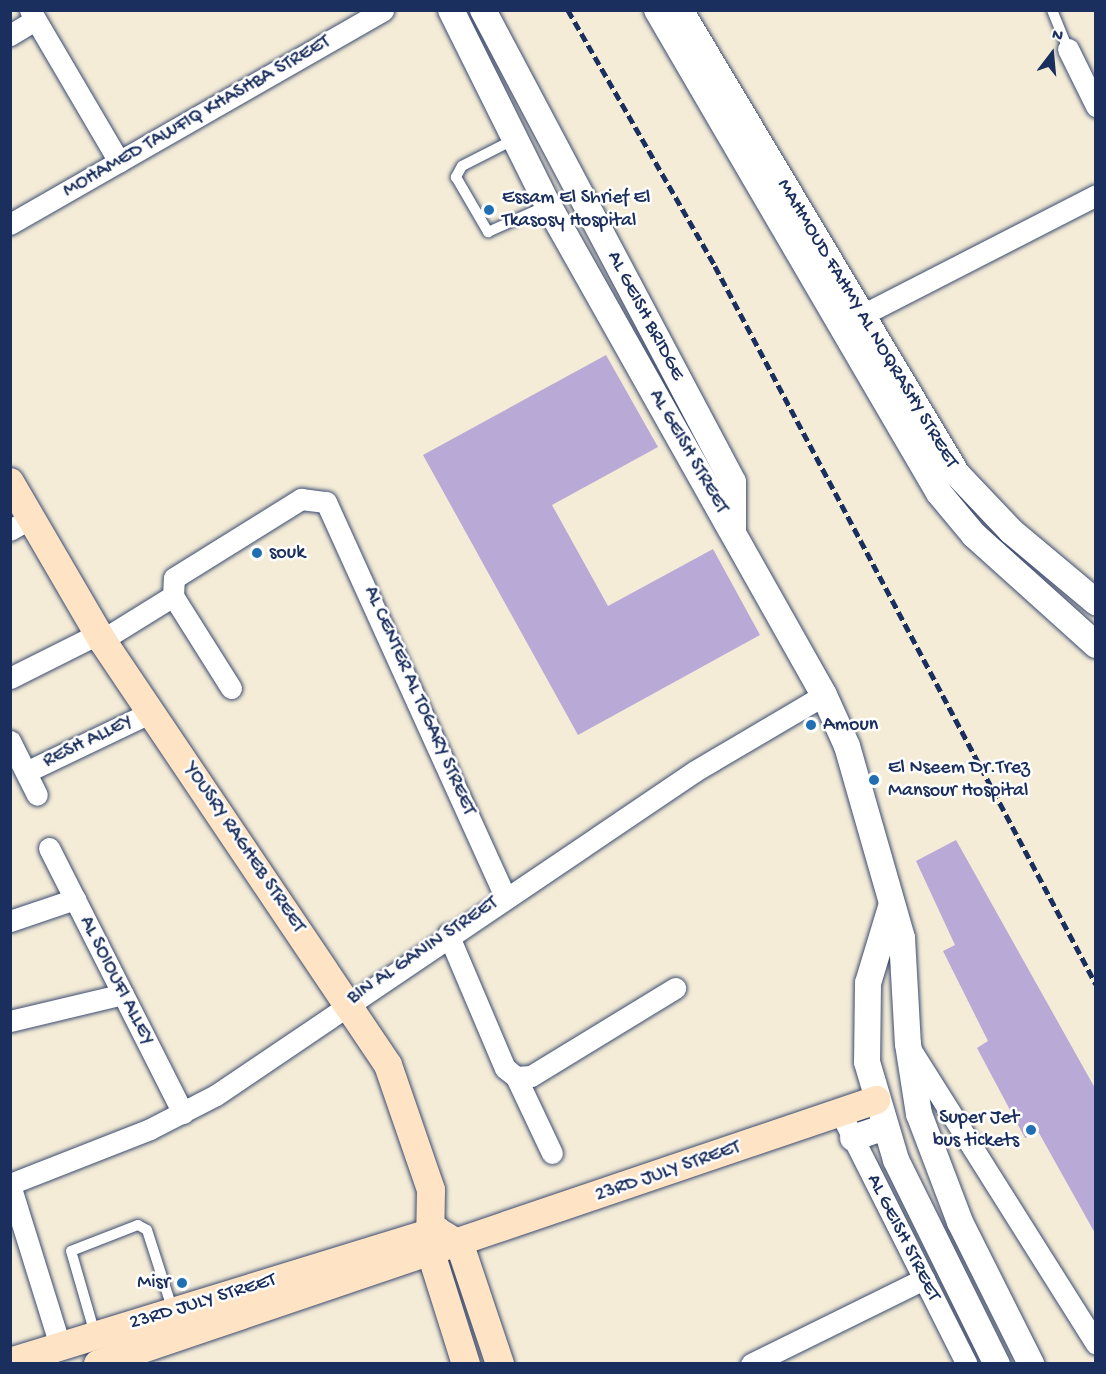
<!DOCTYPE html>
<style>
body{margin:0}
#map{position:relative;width:1106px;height:1374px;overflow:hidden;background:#f4ecd7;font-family:"Gochi Hand",sans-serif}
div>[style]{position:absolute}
.building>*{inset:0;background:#b9a9d7}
.roads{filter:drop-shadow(0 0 2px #3c4b70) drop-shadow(0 0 2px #3c4b70)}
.service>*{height:10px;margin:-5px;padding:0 5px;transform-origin:5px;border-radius:5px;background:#fff}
.minor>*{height:21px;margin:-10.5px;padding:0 10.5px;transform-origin:10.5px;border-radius:10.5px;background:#fff}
.tertiary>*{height:26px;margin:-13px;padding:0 13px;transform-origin:13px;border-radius:13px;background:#fff}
.secondary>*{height:28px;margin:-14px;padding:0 14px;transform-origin:14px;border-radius:14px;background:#fee4c5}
.rail>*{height:4.5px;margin-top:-2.25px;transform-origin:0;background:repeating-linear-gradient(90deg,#1b2f5e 0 9px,transparent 0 13.5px)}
.dots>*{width:16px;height:16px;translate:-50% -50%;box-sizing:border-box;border:3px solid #fff;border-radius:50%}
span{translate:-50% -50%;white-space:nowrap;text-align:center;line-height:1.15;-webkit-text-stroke:5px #fff;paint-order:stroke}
.street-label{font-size:20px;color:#1b2f5e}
.poi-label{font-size:20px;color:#1b2f5e}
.left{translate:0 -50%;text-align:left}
.right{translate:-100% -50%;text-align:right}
.frame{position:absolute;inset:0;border:12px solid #1b2f5e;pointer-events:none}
.north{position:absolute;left:1022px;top:24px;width:60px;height:60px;-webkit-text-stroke:4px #fff;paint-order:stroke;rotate:16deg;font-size:16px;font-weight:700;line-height:24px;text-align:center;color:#1b2f5e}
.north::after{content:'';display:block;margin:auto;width:21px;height:27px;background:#1b2f5e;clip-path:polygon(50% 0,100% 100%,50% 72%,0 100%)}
</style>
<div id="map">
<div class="building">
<i style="clip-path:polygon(606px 355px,658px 447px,552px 505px,608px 606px,713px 549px,760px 635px,578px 735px,423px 455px)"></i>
<i style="clip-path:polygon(956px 840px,1096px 1090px,1096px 1235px,1039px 1133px,1025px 1138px,977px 1048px,988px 1041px,943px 951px,955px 945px,916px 861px)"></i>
</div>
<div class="roads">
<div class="service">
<i style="left:1052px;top:10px;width:42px;rotate:67.7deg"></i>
<i style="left:515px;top:139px;width:59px;rotate:153deg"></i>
<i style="left:462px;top:166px;width:13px;rotate:119deg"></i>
<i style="left:456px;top:177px;width:64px;rotate:59.8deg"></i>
<i style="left:488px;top:232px;width:66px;rotate:-24.2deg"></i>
<i style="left:95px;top:1334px;width:86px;rotate:-106.1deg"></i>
<i style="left:71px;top:1251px;width:72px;rotate:-21.2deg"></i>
<i style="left:138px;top:1225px;width:10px;rotate:29deg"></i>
<i style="left:147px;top:1230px;width:85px;rotate:72.2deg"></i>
</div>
<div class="minor">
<i style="left:30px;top:10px;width:176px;rotate:59.6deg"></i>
<i style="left:10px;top:35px;width:29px;rotate:-31deg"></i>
<i style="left:1068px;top:49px;width:64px;rotate:63.8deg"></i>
<i style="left:10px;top:224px;width:430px;rotate:-29.8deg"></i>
<i style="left:862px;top:315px;width:263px;rotate:-27.1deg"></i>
<i style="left:10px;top:530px;width:24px;rotate:-30deg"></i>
<i style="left:102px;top:640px;width:84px;rotate:-31.8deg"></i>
<i style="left:10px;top:678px;width:98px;rotate:-26.6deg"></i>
<i style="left:231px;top:688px;width:109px;rotate:-122.2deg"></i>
<i style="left:173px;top:596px;width:18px;rotate:-87deg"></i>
<i style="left:174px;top:578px;width:150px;rotate:-31.9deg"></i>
<i style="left:301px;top:499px;width:25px;rotate:7deg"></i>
<i style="left:326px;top:502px;width:433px;rotate:65.6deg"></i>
<i style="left:10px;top:741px;width:60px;rotate:63.4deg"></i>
<i style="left:26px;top:772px;width:139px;rotate:-25.6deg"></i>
<i style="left:49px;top:848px;width:297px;rotate:63.2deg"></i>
<i style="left:10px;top:921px;width:69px;rotate:-18.7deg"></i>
<i style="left:448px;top:934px;width:146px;rotate:67deg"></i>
<i style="left:505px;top:1068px;width:14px;rotate:39deg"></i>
<i style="left:516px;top:1077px;width:15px;rotate:-4deg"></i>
<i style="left:531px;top:1076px;width:169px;rotate:-31.4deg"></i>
<i style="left:10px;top:1021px;width:116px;rotate:-13.4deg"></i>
<i style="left:911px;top:1050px;width:347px;rotate:57.8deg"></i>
<i style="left:516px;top:1077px;width:84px;rotate:64.7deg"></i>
<i style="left:840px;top:1112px;width:282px;rotate:63.3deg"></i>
<i style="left:10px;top:1184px;width:150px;rotate:-21.4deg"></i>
<i style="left:150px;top:1129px;width:74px;rotate:-27.3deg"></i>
<i style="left:216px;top:1095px;width:578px;rotate:-34.07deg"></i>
<i style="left:695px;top:771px;width:150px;rotate:-30.5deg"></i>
<i style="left:10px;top:1185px;width:169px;rotate:72.7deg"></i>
<i style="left:751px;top:1364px;width:193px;rotate:-26.2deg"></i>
</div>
<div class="tertiary">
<i style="left:451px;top:10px;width:218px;rotate:63.6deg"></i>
<i style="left:548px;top:205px;width:562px;rotate:60.61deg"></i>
<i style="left:824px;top:695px;width:56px;rotate:65.7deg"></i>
<i style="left:847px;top:746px;width:200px;rotate:74deg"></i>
<i style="left:902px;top:938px;width:106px;rotate:86.8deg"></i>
<i style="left:908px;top:1044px;width:71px;rotate:81.1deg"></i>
<i style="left:919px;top:1114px;width:116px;rotate:69.2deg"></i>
<i style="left:960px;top:1222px;width:159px;rotate:63.4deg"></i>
<i style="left:483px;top:10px;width:534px;rotate:62.09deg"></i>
<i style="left:733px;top:482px;width:49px;rotate:90deg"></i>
<i style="left:657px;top:10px;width:559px;rotate:59.72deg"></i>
<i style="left:939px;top:493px;width:55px;rotate:50.2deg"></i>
<i style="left:974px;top:535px;width:164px;rotate:42deg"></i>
<i style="left:680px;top:10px;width:540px;rotate:59.16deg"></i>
<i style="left:957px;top:474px;width:79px;rotate:46.5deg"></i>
<i style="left:1011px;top:531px;width:111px;rotate:39.9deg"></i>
<i style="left:891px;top:907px;width:79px;rotate:106.8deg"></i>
<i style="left:868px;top:983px;width:79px;rotate:90.7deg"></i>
<i style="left:867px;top:1062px;width:102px;rotate:73.5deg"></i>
<i style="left:896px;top:1160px;width:228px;rotate:63.7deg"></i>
<i style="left:853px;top:1138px;width:34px;rotate:-19deg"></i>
</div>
<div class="secondary">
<i style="left:10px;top:482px;width:183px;rotate:59.8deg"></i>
<i style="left:102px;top:640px;width:512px;rotate:56.06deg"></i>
<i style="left:388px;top:1065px;width:132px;rotate:71deg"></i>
<i style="left:431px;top:1190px;width:60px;rotate:91deg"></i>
<i style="left:430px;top:1250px;width:120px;rotate:72.5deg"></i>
<i style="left:10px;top:1362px;width:447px;rotate:-17.1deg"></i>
<i style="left:437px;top:1231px;width:27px;rotate:31deg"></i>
<i style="left:460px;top:1245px;width:126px;rotate:71.4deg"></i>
<i style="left:98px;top:1364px;width:822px;rotate:-18.74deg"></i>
</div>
</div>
<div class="rail">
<i style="left:568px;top:10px;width:295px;rotate:60.1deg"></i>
<i style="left:715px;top:266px;width:813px;rotate:62.05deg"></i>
</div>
<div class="dots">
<i style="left:489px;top:210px;background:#1f6fb2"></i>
<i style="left:257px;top:553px;background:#1f6fb2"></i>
<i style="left:811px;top:725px;background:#1f6fb2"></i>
<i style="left:874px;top:780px;background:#1f6fb2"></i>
<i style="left:1031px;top:1130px;background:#1f6fb2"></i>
<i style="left:182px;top:1283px;background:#1f6fb2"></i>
</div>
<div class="street-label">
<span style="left:197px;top:117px;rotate:-30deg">MOHAMED TAWFIQ KHASHBA STREET</span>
<span style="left:645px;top:316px;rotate:62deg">AL GEISH BRIDGE</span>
<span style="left:867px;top:324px;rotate:59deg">MAHMOUD FAHMY AL NOQRASHY STREET</span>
<span style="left:688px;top:452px;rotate:60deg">AL GEISH STREET</span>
<span style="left:419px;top:701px;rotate:66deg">AL CENTER AL TOGARY STREET</span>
<span style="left:88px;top:742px;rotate:-26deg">RESH ALLEY</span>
<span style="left:244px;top:848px;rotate:56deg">YOUSRY RAGHEB STREET</span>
<span style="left:423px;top:951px;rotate:-34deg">BIN AL GANIN STREET</span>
<span style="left:116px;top:981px;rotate:63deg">AL SOIOUFI ALLEY</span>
<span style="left:668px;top:1172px;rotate:-19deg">23RD JULY STREET</span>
<span style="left:903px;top:1238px;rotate:63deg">AL GEISH STREET</span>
<span style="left:203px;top:1302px;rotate:-17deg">23RD JULY STREET</span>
</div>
<div class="poi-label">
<span class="left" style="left:502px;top:210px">Essam El Shrief El<br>Tkasosy Hospital</span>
<span class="left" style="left:269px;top:553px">souk</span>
<span class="left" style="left:823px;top:725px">Amoun</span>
<span class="left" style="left:888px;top:780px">El Nseem Dr.Trez<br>Mansour Hospital</span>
<span class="right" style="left:1019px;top:1130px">Super Jet<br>bus tickets</span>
<span class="right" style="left:170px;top:1283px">Misr</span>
</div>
<div class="frame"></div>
<div class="north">N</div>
</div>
